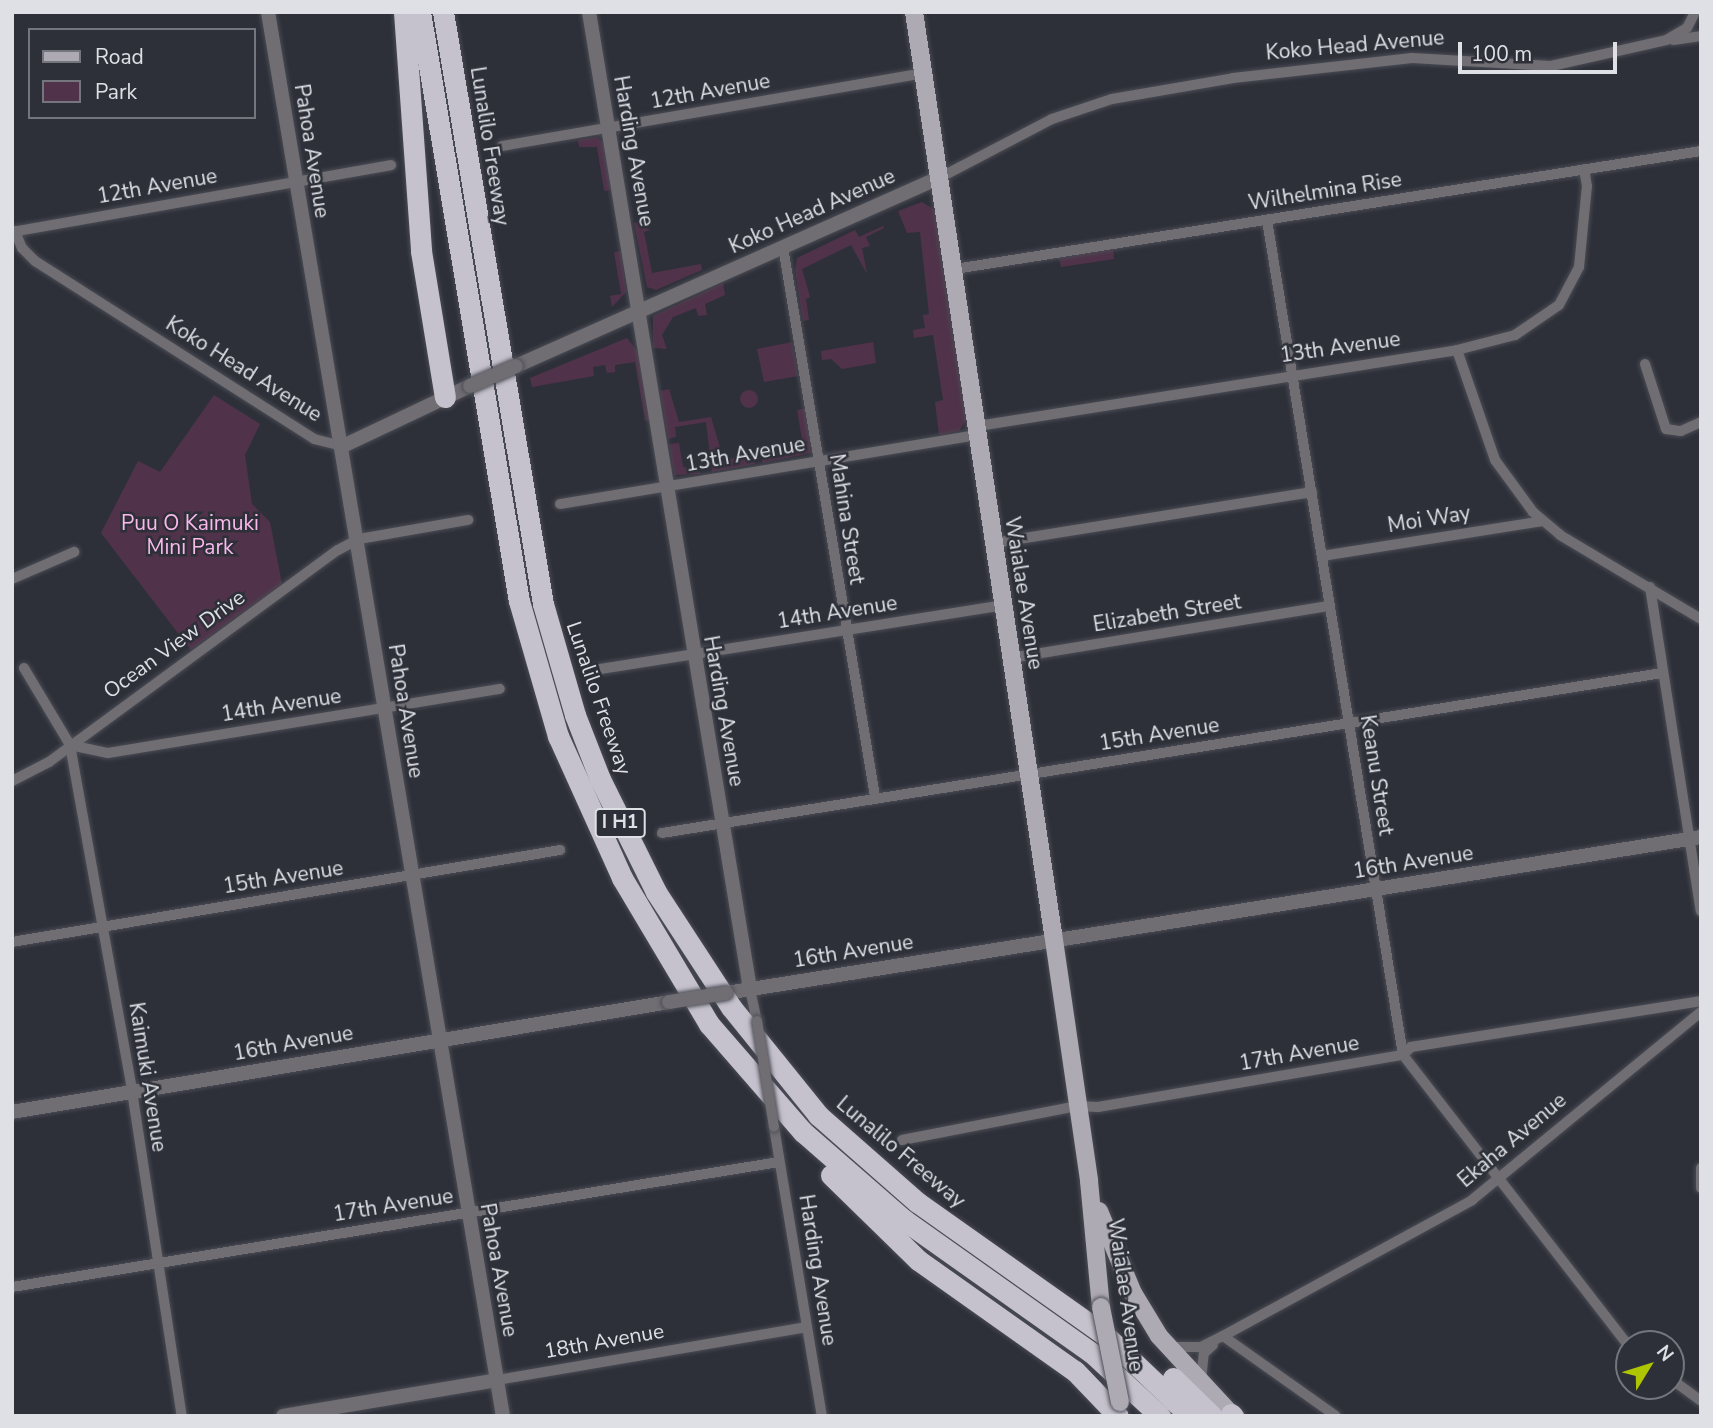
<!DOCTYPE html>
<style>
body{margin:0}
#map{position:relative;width:1713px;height:1428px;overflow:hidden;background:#2e3039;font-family:"Nunito Sans",sans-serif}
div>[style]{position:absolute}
.green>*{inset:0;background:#50334a}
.round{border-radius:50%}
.roads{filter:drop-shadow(0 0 2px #4a4c55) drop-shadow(0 0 2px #4a4c55)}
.minor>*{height:10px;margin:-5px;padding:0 5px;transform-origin:5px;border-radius:5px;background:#706e72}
.tertiary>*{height:14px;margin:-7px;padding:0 7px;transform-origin:7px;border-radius:7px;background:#706e72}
.primary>*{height:18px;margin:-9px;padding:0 9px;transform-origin:9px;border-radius:9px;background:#aeaab3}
.motorway>*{height:21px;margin:-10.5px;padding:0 10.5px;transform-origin:10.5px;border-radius:10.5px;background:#c6c2cd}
.bridges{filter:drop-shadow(0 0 2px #4a4c55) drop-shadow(0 0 2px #4a4c55)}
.minor-bridge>*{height:10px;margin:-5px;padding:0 5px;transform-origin:5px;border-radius:5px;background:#706e72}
.tertiary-bridge>*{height:14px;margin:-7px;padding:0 7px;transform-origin:7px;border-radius:7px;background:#706e72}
.primary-bridge>*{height:18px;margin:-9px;padding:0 9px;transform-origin:9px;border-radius:9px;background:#aeaab3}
span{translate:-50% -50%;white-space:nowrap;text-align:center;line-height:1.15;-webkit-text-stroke:5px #2e3039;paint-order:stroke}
.shield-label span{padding:2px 5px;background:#2e3039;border:2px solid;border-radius:5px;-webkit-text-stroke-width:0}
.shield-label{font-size:19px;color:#dee0e6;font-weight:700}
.street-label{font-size:21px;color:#dee0e6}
.park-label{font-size:21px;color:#fab8eb}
.frame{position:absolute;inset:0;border:14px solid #dee0e6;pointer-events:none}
.legend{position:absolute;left:28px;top:28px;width:228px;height:91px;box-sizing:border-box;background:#2e3039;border:2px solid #74767e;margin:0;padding:9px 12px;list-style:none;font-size:21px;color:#dee0e6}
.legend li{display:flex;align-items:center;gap:14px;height:35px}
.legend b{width:35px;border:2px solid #74767e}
.north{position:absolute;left:1615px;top:1330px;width:70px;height:70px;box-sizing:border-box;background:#2e3039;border:2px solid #74767e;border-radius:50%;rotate:52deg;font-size:19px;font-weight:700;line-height:28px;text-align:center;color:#dee0e6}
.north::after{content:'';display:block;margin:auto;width:24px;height:32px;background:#b0c502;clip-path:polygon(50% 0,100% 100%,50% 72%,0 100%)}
.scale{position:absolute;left:1458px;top:42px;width:159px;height:32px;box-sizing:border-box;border:4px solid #dee0e6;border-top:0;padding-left:9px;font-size:21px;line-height:24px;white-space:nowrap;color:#dee0e6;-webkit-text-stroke:5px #2e3039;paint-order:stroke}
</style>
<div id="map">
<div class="green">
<i style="clip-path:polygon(597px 137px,604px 143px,611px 190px,604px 191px,597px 147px,579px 147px,578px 140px)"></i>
<i style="clip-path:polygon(922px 202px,935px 210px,967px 419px,959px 431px,939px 435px,935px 402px,943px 400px,933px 335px,914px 338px,913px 330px,925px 328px,923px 315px,929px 314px,920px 232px,907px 233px,898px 211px)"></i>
<i style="clip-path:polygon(643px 221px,650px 230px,644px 232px,652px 273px,701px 264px,702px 270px,656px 290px,647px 287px,634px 223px)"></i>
<i style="clip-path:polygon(883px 226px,884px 228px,866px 237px,870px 246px,862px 248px,867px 274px,851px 245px,802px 269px,810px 297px,806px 299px,809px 320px,803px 321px,795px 270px,797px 258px,855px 230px,859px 237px)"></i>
<i style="clip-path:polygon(1113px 249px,1114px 259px,1061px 267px,1059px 258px)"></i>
<i style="clip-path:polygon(621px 251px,626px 292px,612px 307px,610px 296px,621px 294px,614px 252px)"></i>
<i style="clip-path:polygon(723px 283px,725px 295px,705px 304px,707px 315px,698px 316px,696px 308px,673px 317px,662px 335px,667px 349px,653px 348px,653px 316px)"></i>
<i style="clip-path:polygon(627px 338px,639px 353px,650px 420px,645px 421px,635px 362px,615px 365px,615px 372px,607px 373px,605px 365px,593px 367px,594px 376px,532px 387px,530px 378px)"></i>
<i style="clip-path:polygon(792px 342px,798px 376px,764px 382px,757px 349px)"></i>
<i style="clip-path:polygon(873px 342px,876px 363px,842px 369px,831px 359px,822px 360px,821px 351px)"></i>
<i style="clip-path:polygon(669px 389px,679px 422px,711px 417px,724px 461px,753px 452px,755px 464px,712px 472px,706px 422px,675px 427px,676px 437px,668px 439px,660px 391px)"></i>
<i class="round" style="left:740px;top:390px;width:18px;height:18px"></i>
<i style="clip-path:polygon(214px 395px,260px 424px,245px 455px,252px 504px,270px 522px,282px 584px,191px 650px,101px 533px,138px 461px,160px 472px)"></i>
<i style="clip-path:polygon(806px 408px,811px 453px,762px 463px,763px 452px,803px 445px,797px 410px)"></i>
<i style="clip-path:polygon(679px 443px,683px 467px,699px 468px,700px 474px,674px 475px,669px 444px)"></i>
</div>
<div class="roads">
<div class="minor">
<i style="left:1673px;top:40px;width:28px;rotate:-8deg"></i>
<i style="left:502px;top:146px;width:428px;rotate:-9.8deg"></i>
<i style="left:941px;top:177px;width:125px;rotate:-27.6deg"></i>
<i style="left:1052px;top:119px;width:63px;rotate:-18.4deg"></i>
<i style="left:1112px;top:99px;width:123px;rotate:-9.8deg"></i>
<i style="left:1233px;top:78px;width:180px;rotate:-6.4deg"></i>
<i style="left:1412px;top:58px;width:139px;rotate:3.3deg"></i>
<i style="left:1551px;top:66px;width:118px;rotate:-12.7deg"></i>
<i style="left:1666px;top:40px;width:24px;rotate:-30deg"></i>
<i style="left:1687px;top:28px;width:18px;rotate:-63deg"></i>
<i style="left:1267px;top:220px;width:846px;rotate:80.75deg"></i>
<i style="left:1403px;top:1055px;width:368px;rotate:52.2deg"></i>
<i style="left:15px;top:231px;width:18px;rotate:68deg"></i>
<i style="left:22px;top:248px;width:18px;rotate:45deg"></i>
<i style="left:35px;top:261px;width:331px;rotate:32.5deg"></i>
<i style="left:314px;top:439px;width:30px;rotate:14deg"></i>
<i style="left:12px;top:232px;width:385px;rotate:-10deg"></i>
<i style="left:783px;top:247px;width:557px;rotate:80.49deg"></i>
<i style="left:955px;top:269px;width:755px;rotate:-8.99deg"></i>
<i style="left:1457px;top:350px;width:116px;rotate:70.9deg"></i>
<i style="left:1495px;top:460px;width:64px;rotate:53.8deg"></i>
<i style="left:1533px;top:512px;width:35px;rotate:40deg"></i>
<i style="left:1560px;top:535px;width:164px;rotate:30.8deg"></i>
<i style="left:1645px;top:364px;width:68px;rotate:72.1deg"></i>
<i style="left:1666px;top:429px;width:15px;rotate:8deg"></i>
<i style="left:1681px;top:431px;width:22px;rotate:-24deg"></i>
<i style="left:978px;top:426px;width:485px;rotate:-9deg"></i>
<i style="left:1457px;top:350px;width:60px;rotate:-14.5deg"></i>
<i style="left:1515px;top:335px;width:53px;rotate:-34.3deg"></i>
<i style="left:1559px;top:305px;width:43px;rotate:-62.2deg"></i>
<i style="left:1579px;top:267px;width:81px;rotate:-84.4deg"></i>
<i style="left:1587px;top:186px;width:17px;rotate:-100deg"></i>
<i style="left:560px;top:504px;width:425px;rotate:-9.4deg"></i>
<i style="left:994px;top:543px;width:322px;rotate:-9.1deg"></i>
<i style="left:1322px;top:556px;width:223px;rotate:-9deg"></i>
<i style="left:12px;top:579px;width:68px;rotate:-23.5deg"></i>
<i style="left:1650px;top:587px;width:328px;rotate:81.1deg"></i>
<i style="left:1011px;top:658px;width:323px;rotate:-9.3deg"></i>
<i style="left:24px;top:668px;width:90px;rotate:59.1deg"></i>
<i style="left:70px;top:745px;width:352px;rotate:79.8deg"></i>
<i style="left:132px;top:1091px;width:329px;rotate:81.3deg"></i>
<i style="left:594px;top:670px;width:414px;rotate:-9deg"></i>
<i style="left:70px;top:745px;width:39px;rotate:12deg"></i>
<i style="left:108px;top:753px;width:397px;rotate:-9.3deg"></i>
<i style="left:12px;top:781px;width:42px;rotate:-27.2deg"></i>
<i style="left:49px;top:762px;width:358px;rotate:-36.3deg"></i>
<i style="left:338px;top:550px;width:24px;rotate:-28deg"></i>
<i style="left:359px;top:539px;width:111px;rotate:-9.9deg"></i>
<i style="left:662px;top:833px;width:1013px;rotate:-9.09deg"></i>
<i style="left:12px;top:942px;width:556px;rotate:-9.53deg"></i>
<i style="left:750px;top:989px;width:33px;rotate:78deg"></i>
<i style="left:774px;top:1127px;width:293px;rotate:80.6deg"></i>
<i style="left:902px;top:1140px;width:178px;rotate:-11deg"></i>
<i style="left:1077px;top:1106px;width:21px;rotate:3deg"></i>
<i style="left:1098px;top:1107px;width:309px;rotate:-9.7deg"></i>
<i style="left:1403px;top:1055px;width:11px;rotate:-45deg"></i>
<i style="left:1411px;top:1047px;width:294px;rotate:-9deg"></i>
<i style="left:1701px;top:1168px;width:20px;rotate:90deg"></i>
<i style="left:12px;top:1287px;width:777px;rotate:-9.26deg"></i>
<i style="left:1223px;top:1336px;width:138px;rotate:35.3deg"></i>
<i style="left:1169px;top:1347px;width:32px"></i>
<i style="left:1201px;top:1347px;width:25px;rotate:-27deg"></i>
<i style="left:1223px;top:1336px;width:284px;rotate:-28.6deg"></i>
<i style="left:1472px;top:1200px;width:296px;rotate:-39.4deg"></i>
<i style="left:1671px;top:1379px;width:37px;rotate:36deg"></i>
<i style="left:497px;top:1380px;width:314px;rotate:-9.7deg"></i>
<i style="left:1201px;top:1380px;width:27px;rotate:-84deg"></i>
<i style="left:1204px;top:1353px;width:12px;rotate:-42deg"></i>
</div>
<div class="tertiary">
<i style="left:268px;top:12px;width:1424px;rotate:80.5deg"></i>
<i style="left:589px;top:12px;width:990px;rotate:80.64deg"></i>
<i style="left:516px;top:366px;width:465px;rotate:-24deg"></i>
<i style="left:343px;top:446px;width:140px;rotate:-25.3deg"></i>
<i style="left:726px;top:993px;width:987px;rotate:-9.09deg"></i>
<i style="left:12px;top:1112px;width:666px;rotate:-9.5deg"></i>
<i style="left:283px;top:1416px;width:217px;rotate:-9.5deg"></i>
</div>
<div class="primary">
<i style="left:914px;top:12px;width:931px;rotate:81.42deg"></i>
<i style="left:1053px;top:933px;width:251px;rotate:81.7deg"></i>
<i style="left:1089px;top:1181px;width:127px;rotate:84.6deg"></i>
<i style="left:1099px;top:1211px;width:89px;rotate:67.5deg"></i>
<i style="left:1133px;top:1293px;width:50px;rotate:58.8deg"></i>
<i style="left:1159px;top:1336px;width:106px;rotate:47.3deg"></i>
</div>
<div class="motorway">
<i style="left:404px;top:12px;width:240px;rotate:85.9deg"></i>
<i style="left:421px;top:251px;width:148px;rotate:80.7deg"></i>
<i style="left:420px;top:12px;width:597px;rotate:80.46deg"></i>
<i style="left:519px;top:601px;width:141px;rotate:73.9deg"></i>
<i style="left:558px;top:736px;width:156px;rotate:65.7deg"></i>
<i style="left:622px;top:878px;width:170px;rotate:59.2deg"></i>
<i style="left:709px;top:1024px;width:143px;rotate:49deg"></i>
<i style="left:803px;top:1132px;width:134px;rotate:41.1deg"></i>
<i style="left:904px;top:1220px;width:230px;rotate:35.3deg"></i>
<i style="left:1092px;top:1353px;width:93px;rotate:42.8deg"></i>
<i style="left:443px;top:12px;width:600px;rotate:80.41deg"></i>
<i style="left:543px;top:604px;width:116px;rotate:73.9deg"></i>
<i style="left:575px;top:715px;width:69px;rotate:68.7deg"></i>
<i style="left:600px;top:779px;width:126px;rotate:63.6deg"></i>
<i style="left:656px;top:892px;width:137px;rotate:56.9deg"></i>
<i style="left:731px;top:1007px;width:139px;rotate:51.1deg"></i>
<i style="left:818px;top:1115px;width:132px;rotate:41.3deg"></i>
<i style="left:917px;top:1202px;width:230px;rotate:35.3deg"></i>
<i style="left:1105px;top:1335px;width:117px;rotate:43.6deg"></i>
<i style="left:831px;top:1175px;width:122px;rotate:44.3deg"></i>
<i style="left:918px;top:1260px;width:192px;rotate:35.3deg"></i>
<i style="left:1075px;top:1371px;width:62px;rotate:46.3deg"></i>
<i style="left:1173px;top:1378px;width:54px;rotate:44.3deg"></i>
<i style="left:1231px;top:1414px;width:3px;rotate:45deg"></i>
</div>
</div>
<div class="bridges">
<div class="minor-bridge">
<i style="left:757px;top:1021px;width:107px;rotate:80.9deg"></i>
</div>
<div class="tertiary-bridge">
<i style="left:470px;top:386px;width:50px;rotate:-23.5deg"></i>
<i style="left:669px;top:1002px;width:58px;rotate:-9deg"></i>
</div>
<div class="primary-bridge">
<i style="left:1101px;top:1307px;width:97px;rotate:78.7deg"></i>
</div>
</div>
<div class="shield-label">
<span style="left:620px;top:823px">I H1</span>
</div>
<div class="street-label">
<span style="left:1355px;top:45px;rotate:-5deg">Koko Head Avenue</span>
<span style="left:710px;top:91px;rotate:-10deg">12th Avenue</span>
<span style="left:490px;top:146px;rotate:81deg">Lunalilo Freeway</span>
<span style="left:312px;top:151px;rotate:81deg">Pahoa Avenue</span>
<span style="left:634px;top:151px;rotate:80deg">Harding Avenue</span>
<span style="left:157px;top:186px;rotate:-10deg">12th Avenue</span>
<span style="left:1325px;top:191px;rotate:-9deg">Wilhelmina Rise</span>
<span style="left:812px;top:211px;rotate:-24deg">Koko Head Avenue</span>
<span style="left:1340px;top:347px;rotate:-8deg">13th Avenue</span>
<span style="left:244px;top:369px;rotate:32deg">Koko Head Avenue</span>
<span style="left:745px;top:454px;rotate:-10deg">13th Avenue</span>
<span style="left:847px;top:519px;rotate:81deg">Mahina Street</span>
<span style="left:1429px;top:519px;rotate:-9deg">Moi Way</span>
<span style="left:1024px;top:593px;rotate:81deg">Waialae Avenue</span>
<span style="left:837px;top:612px;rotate:-9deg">14th Avenue</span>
<span style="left:1167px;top:613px;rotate:-9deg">Elizabeth Street</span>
<span style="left:174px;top:644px;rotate:-36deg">Ocean View Drive</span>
<span style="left:599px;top:698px;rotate:71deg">Lunalilo Freeway</span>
<span style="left:281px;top:705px;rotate:-9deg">14th Avenue</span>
<span style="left:406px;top:711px;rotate:81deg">Pahoa Avenue</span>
<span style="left:724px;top:711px;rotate:80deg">Harding Avenue</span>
<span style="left:1159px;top:734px;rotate:-9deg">15th Avenue</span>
<span style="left:1377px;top:775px;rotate:81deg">Keanu Street</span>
<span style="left:1413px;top:862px;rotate:-9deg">16th Avenue</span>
<span style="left:283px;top:877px;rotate:-9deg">15th Avenue</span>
<span style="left:853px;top:951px;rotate:-9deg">16th Avenue</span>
<span style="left:293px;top:1043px;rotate:-10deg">16th Avenue</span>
<span style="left:1299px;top:1053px;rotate:-10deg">17th Avenue</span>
<span style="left:148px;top:1077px;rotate:81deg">Kaimuki Avenue</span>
<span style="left:1512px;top:1140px;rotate:-40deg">Ekaha Avenue</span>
<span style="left:901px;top:1152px;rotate:40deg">Lunalilo Freeway</span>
<span style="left:393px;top:1205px;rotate:-9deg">17th Avenue</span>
<span style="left:499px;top:1270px;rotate:80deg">Pahoa Avenue</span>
<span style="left:818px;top:1270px;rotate:81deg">Harding Avenue</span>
<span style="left:1126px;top:1295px;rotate:82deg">Waialae Avenue</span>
<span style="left:604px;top:1341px;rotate:-10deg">18th Avenue</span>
</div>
<div class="park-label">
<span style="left:190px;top:535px">Puu O Kaimuki<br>Mini Park</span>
</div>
<div class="frame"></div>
<ul class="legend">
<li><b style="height:9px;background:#aeaab3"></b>Road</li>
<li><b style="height:19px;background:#50334a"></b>Park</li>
</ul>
<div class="north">N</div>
<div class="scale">100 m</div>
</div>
